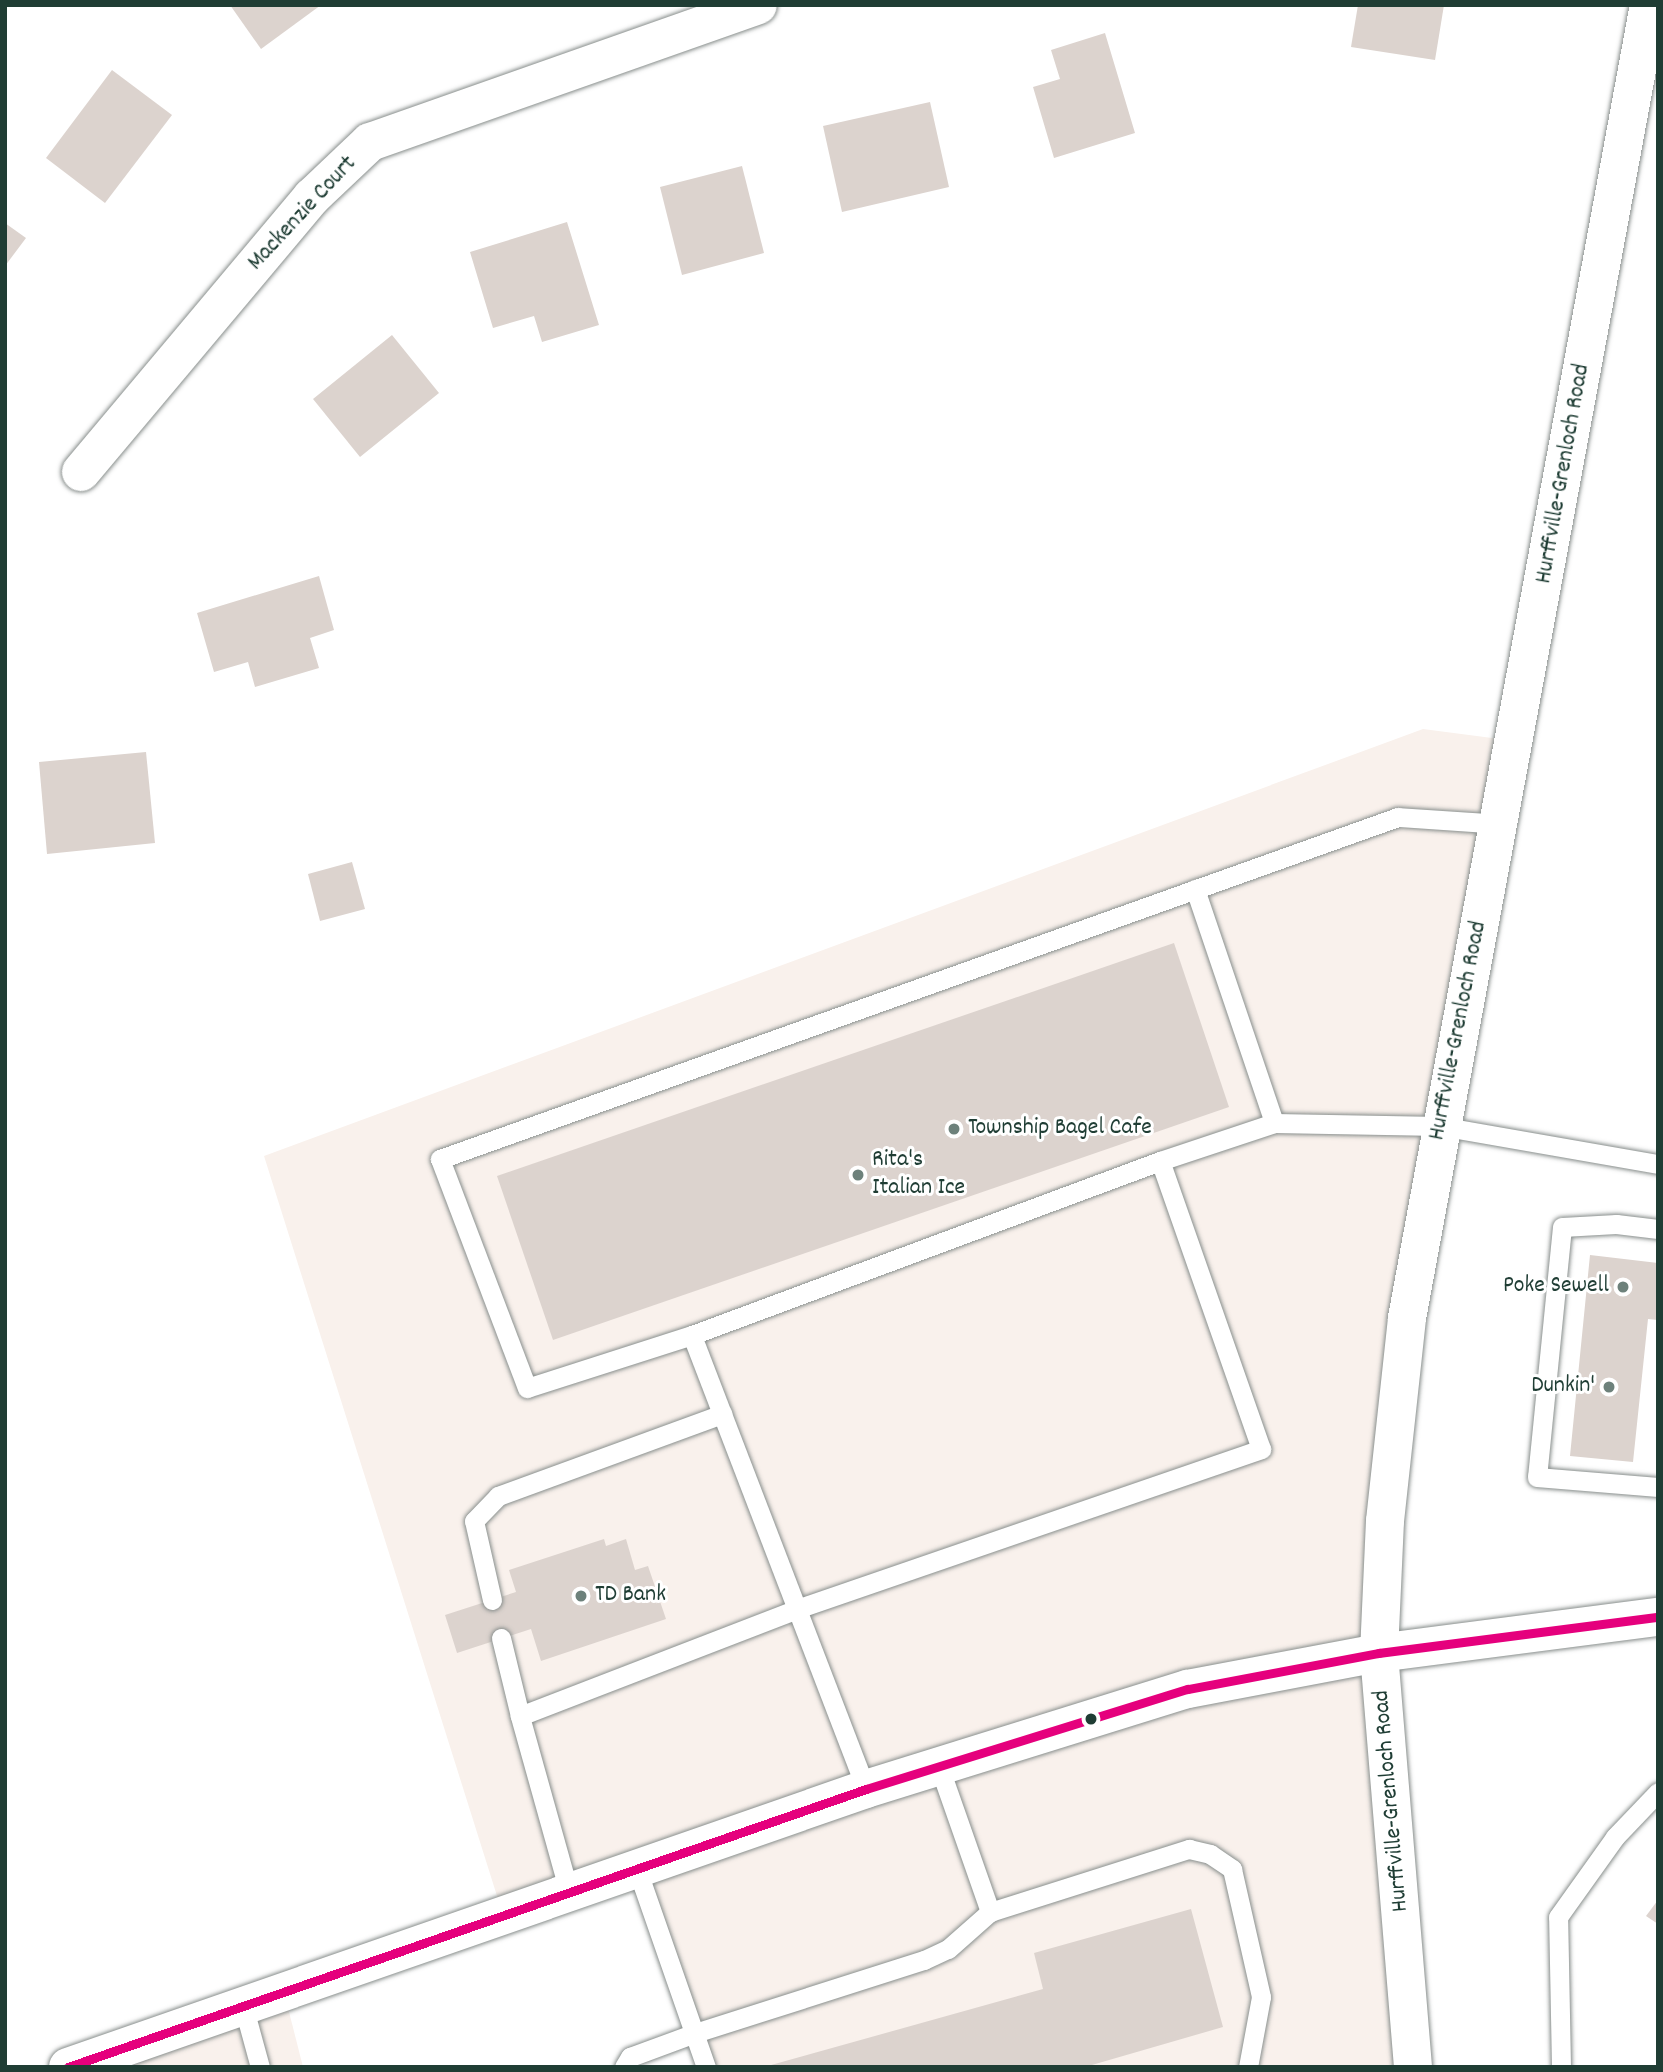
<!DOCTYPE html>
<style>
body{margin:0}
#map{position:relative;width:1663px;height:2072px;overflow:hidden;background:#fff;font-family:Dekko,sans-serif}
div>[style]{position:absolute}
.built>*{inset:0;background:#f9f1ec}
.building>*{inset:0;background:#dcd3ce}
.roads{filter:drop-shadow(0 0 2px #898f8d) drop-shadow(0 0 2px #898f8d)}
.service>*{height:19px;margin:-9.5px;padding:0 9.5px;transform-origin:9.5px;border-radius:9.5px;background:#fff}
.minor>*{height:38px;margin:-19px;padding:0 19px;transform-origin:19px;border-radius:19px;background:#fff}
.secondary>*{height:38px;margin:-19px;padding:0 19px;transform-origin:19px;border-radius:19px;background:#fff}
.bus-1>*{height:9px;margin:-4.5px;padding:0 4.5px;transform-origin:4.5px;border-radius:4.5px;background:#e5007d}
.dots>*{width:19px;height:19px;translate:-50% -50%;box-sizing:border-box;border:4px solid #fff;border-radius:50%}
span{translate:-50% -50%;white-space:nowrap;text-align:center;line-height:1.15;-webkit-text-stroke:6px #fff;paint-order:stroke}
.street-label{font-size:24px;color:#1f3d34}
.poi-label{font-size:24px;color:#1f3d34}
.left{translate:0 -50%;text-align:left}
.right{translate:-100% -50%;text-align:right}
.frame{position:absolute;inset:0;border:7px solid #1f3d34;pointer-events:none}
</style>
<div id="map">
<div class="built">
<i style="clip-path:polygon(1423px 729px,1515px 741px,1385px 1521px,1413px 2067px,705px 2067px,637px 1869px,503px 1915px,264px 1156px)"></i>
<i style="clip-path:polygon(284px 1992px,303px 2067px,68px 2067px)"></i>
</div>
<div class="building">
<i style="clip-path:polygon(230px 5px,321px 5px,261px 49px)"></i>
<i style="clip-path:polygon(1358px 5px,1444px 5px,1435px 60px,1351px 47px)"></i>
<i style="clip-path:polygon(1105px 33px,1135px 133px,1054px 158px,1033px 87px,1060px 79px,1051px 50px)"></i>
<i style="clip-path:polygon(112px 70px,172px 115px,105px 203px,46px 158px)"></i>
<i style="clip-path:polygon(930px 102px,949px 187px,842px 212px,823px 126px)"></i>
<i style="clip-path:polygon(742px 166px,764px 253px,682px 275px,660px 187px)"></i>
<i style="clip-path:polygon(567px 222px,599px 325px,542px 342px,534px 316px,493px 328px,470px 252px)"></i>
<i style="clip-path:polygon(5px 223px,26px 238px,5px 266px)"></i>
<i style="clip-path:polygon(392px 335px,439px 393px,360px 457px,313px 399px)"></i>
<i style="clip-path:polygon(319px 576px,334px 630px,310px 638px,319px 668px,255px 687px,248px 662px,214px 672px,197px 613px)"></i>
<i style="clip-path:polygon(146px 752px,155px 843px,47px 854px,39px 762px)"></i>
<i style="clip-path:polygon(352px 862px,365px 909px,320px 921px,308px 874px)"></i>
<i style="clip-path:polygon(1174px 943px,1229px 1107px,553px 1340px,497px 1176px)"></i>
<i style="clip-path:polygon(1590px 1255px,1658px 1263px,1658px 1320px,1648px 1319px,1633px 1462px,1570px 1456px)"></i>
<i style="clip-path:polygon(604px 1539px,606px 1546px,626px 1539px,635px 1570px,648px 1566px,666px 1619px,541px 1661px,531px 1629px,457px 1653px,445px 1615px,516px 1592px,509px 1570px)"></i>
<i style="clip-path:polygon(1658px 1900px,1658px 1924px,1646px 1916px)"></i>
<i style="clip-path:polygon(1191px 1909px,1223px 2027px,1085px 2067px,764px 2067px,1043px 1989px,1034px 1953px)"></i>
</div>
<div class="roads">
<div class="service">
<i style="left:1195px;top:889px;width:247px;rotate:71.3deg"></i>
<i style="left:1658px;top:1229px;width:42px;rotate:-173.2deg"></i>
<i style="left:1616px;top:1224px;width:54px;rotate:176.8deg"></i>
<i style="left:1562px;top:1227px;width:251px;rotate:95.7deg"></i>
<i style="left:1537px;top:1477px;width:121px;rotate:4.7deg"></i>
<i style="left:692px;top:1335px;width:173px;rotate:162.2deg"></i>
<i style="left:527px;top:1388px;width:245px;rotate:-110.8deg"></i>
<i style="left:440px;top:1159px;width:1017px;rotate:-19.65deg"></i>
<i style="left:1398px;top:817px;width:102px;rotate:3.9deg"></i>
<i style="left:492px;top:1600px;width:81px;rotate:-102.8deg"></i>
<i style="left:474px;top:1521px;width:35px;rotate:-46deg"></i>
<i style="left:498px;top:1496px;width:239px;rotate:-20.1deg"></i>
<i style="left:501px;top:1638px;width:80px;rotate:76.3deg"></i>
<i style="left:939px;top:1766px;width:155px;rotate:70.7deg"></i>
<i style="left:866px;top:1789px;width:486px;rotate:-111deg"></i>
<i style="left:692px;top:1335px;width:499px;rotate:-20.4deg"></i>
<i style="left:1160px;top:1161px;width:120px;rotate:-18.4deg"></i>
<i style="left:1274px;top:1123px;width:166px;rotate:1deg"></i>
<i style="left:1440px;top:1126px;width:221px;rotate:9.9deg"></i>
<i style="left:637px;top:1869px;width:210px;rotate:70.8deg"></i>
<i style="left:569px;top:1892px;width:183px;rotate:-105.6deg"></i>
<i style="left:520px;top:1716px;width:297px;rotate:-21.1deg"></i>
<i style="left:797px;top:1609px;width:491px;rotate:-19deg"></i>
<i style="left:1261px;top:1449px;width:305px;rotate:-109.3deg"></i>
<i style="left:243px;top:2005px;width:64px;rotate:74.7deg"></i>
<i style="left:624px;top:2067px;width:12px;rotate:-59deg"></i>
<i style="left:630px;top:2057px;width:69px;rotate:-20.3deg"></i>
<i style="left:695px;top:2033px;width:240px;rotate:-17.7deg"></i>
<i style="left:924px;top:1960px;width:26px;rotate:-25deg"></i>
<i style="left:948px;top:1949px;width:56px;rotate:-41.4deg"></i>
<i style="left:990px;top:1912px;width:209px;rotate:-17.6deg"></i>
<i style="left:1189px;top:1849px;width:22px;rotate:13deg"></i>
<i style="left:1210px;top:1854px;width:27px;rotate:34deg"></i>
<i style="left:1232px;top:1869px;width:131px;rotate:77.2deg"></i>
<i style="left:1261px;top:1997px;width:71px;rotate:100.5deg"></i>
<i style="left:1561px;top:2067px;width:150px;rotate:-91.1deg"></i>
<i style="left:1558px;top:1917px;width:98px;rotate:-54.5deg"></i>
<i style="left:1615px;top:1837px;width:62px;rotate:-46.3deg"></i>
</div>
<div class="minor">
<i style="left:81px;top:472px;width:359px;rotate:-50deg"></i>
<i style="left:312px;top:197px;width:80px;rotate:-43.5deg"></i>
<i style="left:370px;top:142px;width:411px;rotate:-19.4deg"></i>
</div>
<div class="secondary">
<i style="left:68px;top:2067px;width:845px;rotate:-19.21deg"></i>
<i style="left:866px;top:1789px;width:337px;rotate:-17.3deg"></i>
<i style="left:1188px;top:1689px;width:194px;rotate:-10.7deg"></i>
<i style="left:1379px;top:1653px;width:281px;rotate:-7.4deg"></i>
<i style="left:1413px;top:2067px;width:415px;rotate:-94.7deg"></i>
<i style="left:1379px;top:1653px;width:132px;rotate:-87.4deg"></i>
<i style="left:1385px;top:1521px;width:204px;rotate:-83.8deg"></i>
<i style="left:1407px;top:1318px;width:1335px;rotate:-79.56deg"></i>
</div>
</div>
<div class="bus-1">
<i style="left:68px;top:2067px;width:845px;rotate:-19.21deg"></i>
<i style="left:866px;top:1789px;width:337px;rotate:-17.3deg"></i>
<i style="left:1188px;top:1689px;width:194px;rotate:-10.7deg"></i>
<i style="left:1379px;top:1653px;width:281px;rotate:-7.4deg"></i>
</div>
<div class="dots">
<i style="left:954px;top:1129px;background:#6d817b"></i>
<i style="left:858px;top:1175px;background:#6d817b"></i>
<i style="left:1623px;top:1287px;background:#6d817b"></i>
<i style="left:1609px;top:1387px;background:#6d817b"></i>
<i style="left:581px;top:1596px;background:#6d817b"></i>
<i style="left:1091px;top:1719px;background:#1f3d34"></i>
</div>
<div class="street-label">
<span style="left:303px;top:214px;rotate:-47deg">Mackenzie Court</span>
<span style="left:1564px;top:474px;rotate:-80deg">Hurffville-Grenloch Road</span>
<span style="left:1459px;top:1031px;rotate:-79deg">Hurffville-Grenloch Road</span>
<span style="left:1392px;top:1801px;rotate:-95deg">Hurffville-Grenloch Road</span>
</div>
<div class="poi-label">
<span class="left" style="left:968px;top:1129px">Township Bagel Cafe</span>
<span class="left" style="left:872px;top:1175px">Rita's<br>Italian Ice</span>
<span class="right" style="left:1609px;top:1287px">Poke Sewell</span>
<span class="right" style="left:1595px;top:1387px">Dunkin'</span>
<span class="left" style="left:595px;top:1596px">TD Bank</span>
</div>
<div class="frame"></div>
</div>
